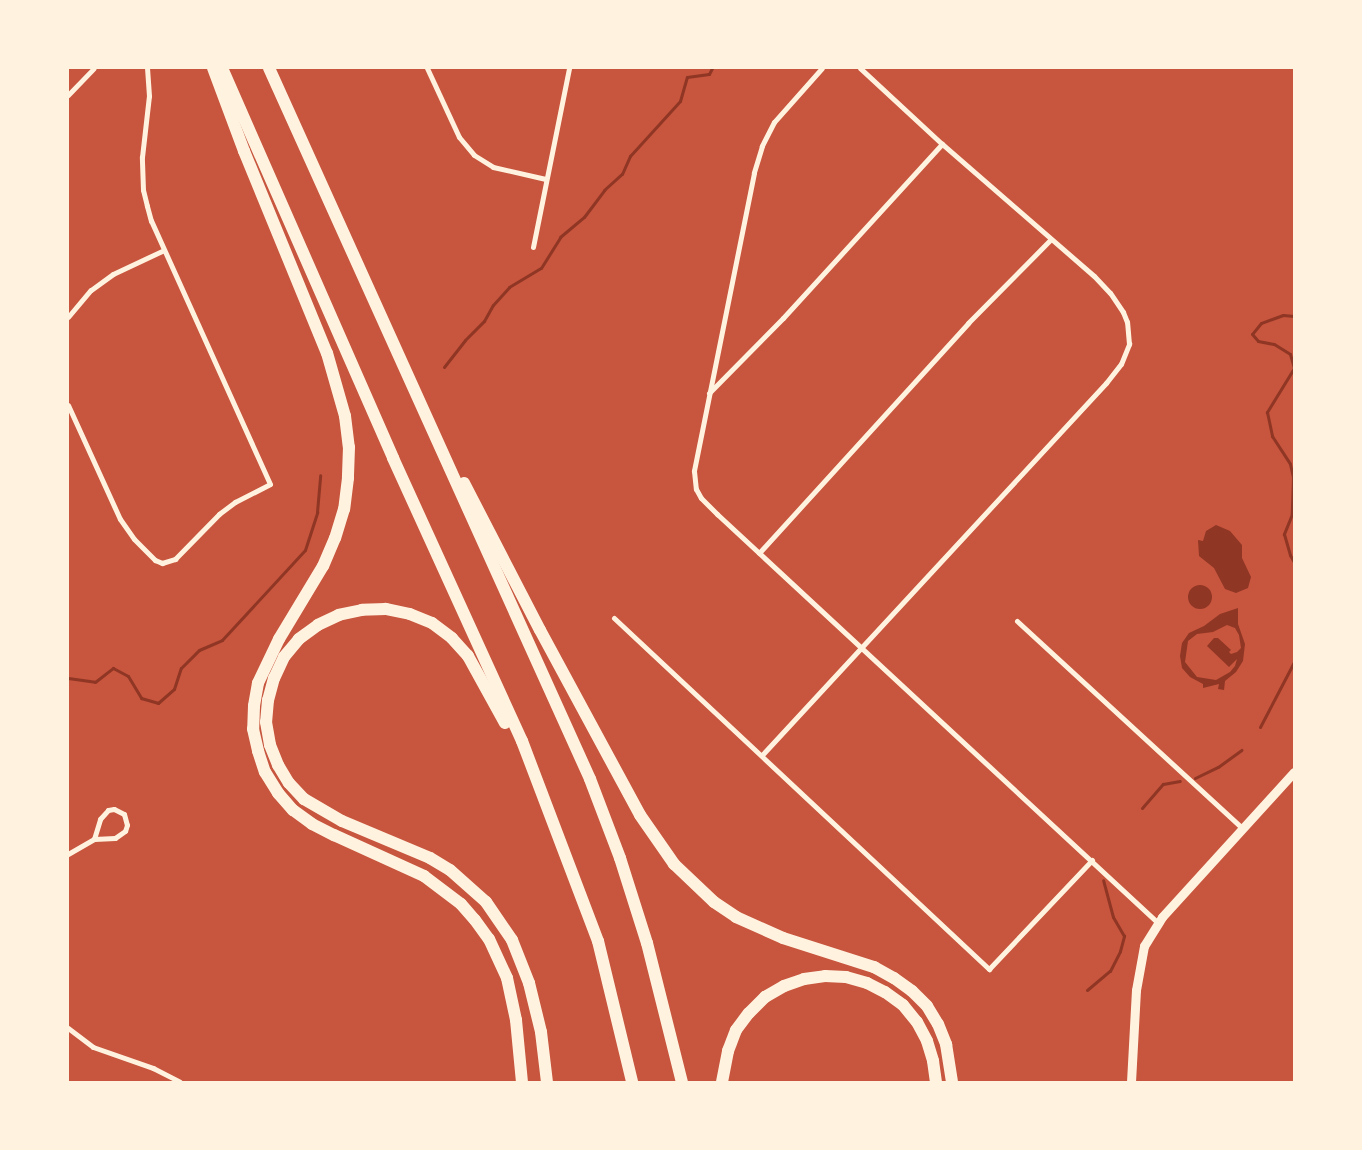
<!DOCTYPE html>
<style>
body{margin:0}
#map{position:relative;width:1362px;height:1150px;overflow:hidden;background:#c8553d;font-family:Lato,sans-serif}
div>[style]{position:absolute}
.water>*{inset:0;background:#8f3625}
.round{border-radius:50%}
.stream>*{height:3px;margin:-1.5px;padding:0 1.5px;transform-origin:1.5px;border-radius:1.5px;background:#8f3625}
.minor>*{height:5px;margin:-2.5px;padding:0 2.5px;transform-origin:2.5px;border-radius:2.5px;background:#fff3e0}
.tertiary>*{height:9px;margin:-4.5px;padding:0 4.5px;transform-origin:4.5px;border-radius:4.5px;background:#fff3e0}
.motorway>*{height:12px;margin:-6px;padding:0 6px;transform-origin:6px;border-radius:6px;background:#fff3e0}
span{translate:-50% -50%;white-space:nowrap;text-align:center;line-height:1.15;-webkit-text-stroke:4px #fff3e0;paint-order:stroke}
.frame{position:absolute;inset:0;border:69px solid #fff3e0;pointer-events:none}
</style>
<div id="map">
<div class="water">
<i style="clip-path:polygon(1216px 525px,1230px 531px,1242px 545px,1242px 558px,1251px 577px,1248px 588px,1236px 593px,1225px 589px,1214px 568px,1199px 556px,1198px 540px,1203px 541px,1206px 531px)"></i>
<i class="round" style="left:1188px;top:585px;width:24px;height:24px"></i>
<i style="clip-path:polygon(evenodd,1238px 608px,1238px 624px,1245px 644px,1243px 661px,1236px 672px,1225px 681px,1224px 690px,1218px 689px,1219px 684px,1203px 688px,1203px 684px,1190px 677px,1182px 668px,1180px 656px,1182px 643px,1189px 633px,1204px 626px,1220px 614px,1238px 608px,1227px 625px,1235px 628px,1239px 635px,1241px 648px,1237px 652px,1231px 654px,1229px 652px,1231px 650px,1218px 638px,1214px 638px,1207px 646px,1229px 667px,1237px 659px,1235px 666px,1230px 672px,1216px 680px,1197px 677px,1185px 662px,1188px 641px,1197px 634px,1213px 632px,1227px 625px)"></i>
</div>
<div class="stream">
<i style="left:1294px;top:316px;width:11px;rotate:-175deg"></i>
<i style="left:1283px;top:315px;width:23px;rotate:160deg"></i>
<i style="left:1261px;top:323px;width:14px;rotate:129deg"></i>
<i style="left:1252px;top:334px;width:9px;rotate:49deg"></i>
<i style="left:1258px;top:341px;width:16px;rotate:11deg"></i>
<i style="left:1274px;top:344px;width:19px;rotate:32deg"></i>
<i style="left:1290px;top:354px;width:15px;rotate:74deg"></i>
<i style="left:1294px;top:368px;width:52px;rotate:121.5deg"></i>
<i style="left:1267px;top:412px;width:25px;rotate:78deg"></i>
<i style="left:1272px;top:436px;width:33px;rotate:57deg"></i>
<i style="left:1290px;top:464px;width:13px;rotate:77deg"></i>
<i style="left:1293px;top:477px;width:37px;rotate:92deg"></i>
<i style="left:1292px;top:514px;width:22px;rotate:112deg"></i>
<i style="left:1284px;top:534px;width:22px;rotate:74deg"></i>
<i style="left:1290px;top:555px;width:8px;rotate:60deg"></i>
<i style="left:444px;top:367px;width:34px;rotate:-52deg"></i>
<i style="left:465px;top:340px;width:27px;rotate:-45deg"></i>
<i style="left:484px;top:321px;width:18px;rotate:-61deg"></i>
<i style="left:493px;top:305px;width:24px;rotate:-48deg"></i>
<i style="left:509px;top:287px;width:37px;rotate:-31deg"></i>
<i style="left:541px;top:268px;width:36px;rotate:-58deg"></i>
<i style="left:560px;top:237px;width:31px;rotate:-40deg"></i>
<i style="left:584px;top:217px;width:34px;rotate:-53deg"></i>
<i style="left:604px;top:190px;width:24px;rotate:-42deg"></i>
<i style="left:622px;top:174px;width:20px;rotate:-66deg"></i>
<i style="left:630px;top:156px;width:74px;rotate:-47.7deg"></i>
<i style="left:680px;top:101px;width:25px;rotate:-74deg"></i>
<i style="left:687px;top:77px;width:22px;rotate:-8deg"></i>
<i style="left:709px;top:74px;width:7px;rotate:-63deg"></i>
<i style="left:68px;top:678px;width:27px;rotate:8deg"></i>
<i style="left:95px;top:682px;width:23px;rotate:-38deg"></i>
<i style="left:113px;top:668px;width:17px;rotate:28deg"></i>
<i style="left:128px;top:676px;width:26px;rotate:59deg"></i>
<i style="left:141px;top:698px;width:18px;rotate:16deg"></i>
<i style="left:158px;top:703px;width:21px;rotate:-41deg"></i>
<i style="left:174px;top:689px;width:22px;rotate:-72deg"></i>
<i style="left:181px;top:668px;width:25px;rotate:-45deg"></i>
<i style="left:199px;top:650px;width:25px;rotate:-23deg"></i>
<i style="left:222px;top:640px;width:122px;rotate:-47.3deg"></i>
<i style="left:305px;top:550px;width:40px;rotate:-72deg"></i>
<i style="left:317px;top:512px;width:37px;rotate:-85deg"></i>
<i style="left:1260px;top:727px;width:73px;rotate:-62.4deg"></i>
<i style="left:1195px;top:778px;width:25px;rotate:-26deg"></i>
<i style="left:1218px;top:767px;width:29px;rotate:-36deg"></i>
<i style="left:1142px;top:808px;width:32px;rotate:-49deg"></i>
<i style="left:1163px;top:784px;width:17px;rotate:-10deg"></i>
<i style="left:1087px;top:990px;width:30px;rotate:-40deg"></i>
<i style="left:1110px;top:971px;width:22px;rotate:-63deg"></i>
<i style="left:1120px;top:951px;width:16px;rotate:-75deg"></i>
<i style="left:1124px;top:936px;width:22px;rotate:-120deg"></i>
<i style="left:1113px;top:917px;width:38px;rotate:-105deg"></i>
</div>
<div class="minor">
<i style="left:427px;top:68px;width:76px;rotate:65.1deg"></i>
<i style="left:459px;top:137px;width:23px;rotate:50deg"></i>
<i style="left:474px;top:155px;width:22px;rotate:32deg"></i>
<i style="left:493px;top:167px;width:54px;rotate:12.8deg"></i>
<i style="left:822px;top:68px;width:72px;rotate:131.6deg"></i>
<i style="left:774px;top:122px;width:27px;rotate:117deg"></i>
<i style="left:762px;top:146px;width:28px;rotate:107deg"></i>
<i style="left:754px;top:173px;width:304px;rotate:101.4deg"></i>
<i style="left:694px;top:471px;width:18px;rotate:84deg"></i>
<i style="left:696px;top:489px;width:10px;rotate:61deg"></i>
<i style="left:701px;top:498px;width:23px;rotate:45deg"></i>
<i style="left:717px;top:514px;width:601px;rotate:42.84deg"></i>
<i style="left:68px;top:95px;width:37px;rotate:-46deg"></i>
<i style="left:533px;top:247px;width:183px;rotate:-78.6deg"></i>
<i style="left:68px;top:317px;width:35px;rotate:-50deg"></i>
<i style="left:91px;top:290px;width:27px;rotate:-36deg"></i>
<i style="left:113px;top:274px;width:56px;rotate:-25.2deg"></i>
<i style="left:709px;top:393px;width:105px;rotate:-45.4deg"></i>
<i style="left:783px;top:318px;width:236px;rotate:-47.6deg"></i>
<i style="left:68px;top:405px;width:125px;rotate:65.5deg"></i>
<i style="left:120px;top:519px;width:24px;rotate:55deg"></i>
<i style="left:134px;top:539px;width:30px;rotate:45deg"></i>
<i style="left:155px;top:560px;width:8px;rotate:23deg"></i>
<i style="left:162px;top:563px;width:14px;rotate:-17deg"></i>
<i style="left:175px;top:559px;width:63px;rotate:-45.6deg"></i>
<i style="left:219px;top:514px;width:20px;rotate:-37deg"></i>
<i style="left:235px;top:502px;width:39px;rotate:-27deg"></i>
<i style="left:270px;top:484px;width:289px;rotate:-114.3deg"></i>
<i style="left:151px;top:221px;width:16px;rotate:-105deg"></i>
<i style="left:147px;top:206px;width:16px;rotate:-104deg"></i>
<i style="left:143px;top:190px;width:33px;rotate:-92deg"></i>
<i style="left:142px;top:157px;width:61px;rotate:-83.5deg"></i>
<i style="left:149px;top:96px;width:28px;rotate:-94deg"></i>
<i style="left:759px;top:553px;width:311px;rotate:-47.7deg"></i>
<i style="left:968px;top:323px;width:117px;rotate:-45.3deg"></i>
<i style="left:614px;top:618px;width:514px;rotate:43.11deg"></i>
<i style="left:989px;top:969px;width:150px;rotate:-46.6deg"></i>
<i style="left:1017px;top:621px;width:306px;rotate:42.6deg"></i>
<i style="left:762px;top:755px;width:507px;rotate:-47.24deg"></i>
<i style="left:1106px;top:383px;width:24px;rotate:-52deg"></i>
<i style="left:1121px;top:364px;width:22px;rotate:-68deg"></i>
<i style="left:1129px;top:344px;width:22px;rotate:-95deg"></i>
<i style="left:1127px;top:322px;width:11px;rotate:-112deg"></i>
<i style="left:1123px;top:312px;width:23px;rotate:-124deg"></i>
<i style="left:1110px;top:293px;width:23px;rotate:-133deg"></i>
<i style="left:1094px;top:276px;width:201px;rotate:-139deg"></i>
<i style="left:942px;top:144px;width:112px;rotate:-137.2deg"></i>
<i style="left:114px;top:809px;width:11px;rotate:27deg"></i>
<i style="left:124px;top:814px;width:11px;rotate:75deg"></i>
<i style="left:127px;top:825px;width:6px;rotate:108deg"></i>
<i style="left:125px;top:831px;width:12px;rotate:145deg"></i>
<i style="left:115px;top:838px;width:21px;rotate:177deg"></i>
<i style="left:94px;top:839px;width:21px;rotate:-73deg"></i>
<i style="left:100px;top:819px;width:12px;rotate:-48deg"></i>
<i style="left:108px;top:810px;width:6px;rotate:-9deg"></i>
<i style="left:68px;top:854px;width:30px;rotate:-30deg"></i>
<i style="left:68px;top:1028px;width:31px;rotate:37deg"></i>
<i style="left:93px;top:1047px;width:64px;rotate:19.3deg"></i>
<i style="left:153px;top:1068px;width:30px;rotate:27deg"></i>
</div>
<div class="tertiary">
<i style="left:1131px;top:1082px;width:92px;rotate:-86.9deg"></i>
<i style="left:1136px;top:990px;width:45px;rotate:-79.7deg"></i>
<i style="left:1144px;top:946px;width:34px;rotate:-58deg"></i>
<i style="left:1162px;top:917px;width:196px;rotate:-47.7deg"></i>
</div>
<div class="motorway">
<i style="left:213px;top:68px;width:89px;rotate:69.5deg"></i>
<i style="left:244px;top:151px;width:218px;rotate:67.7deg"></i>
<i style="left:327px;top:353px;width:66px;rotate:74.1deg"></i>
<i style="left:345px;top:416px;width:31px;rotate:83deg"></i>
<i style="left:349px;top:447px;width:31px;rotate:92deg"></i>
<i style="left:348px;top:478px;width:31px;rotate:97deg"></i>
<i style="left:344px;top:509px;width:30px;rotate:107deg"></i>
<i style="left:335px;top:538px;width:30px;rotate:113deg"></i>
<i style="left:323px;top:566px;width:85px;rotate:121.1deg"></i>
<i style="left:279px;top:639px;width:49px;rotate:115.5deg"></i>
<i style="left:258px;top:683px;width:23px;rotate:100deg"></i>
<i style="left:254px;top:706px;width:23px;rotate:92deg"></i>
<i style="left:253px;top:729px;width:23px;rotate:77deg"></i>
<i style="left:258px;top:751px;width:22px;rotate:72deg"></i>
<i style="left:265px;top:772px;width:25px;rotate:58deg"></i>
<i style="left:278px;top:793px;width:23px;rotate:49deg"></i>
<i style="left:293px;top:810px;width:24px;rotate:36deg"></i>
<i style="left:312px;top:824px;width:25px;rotate:27deg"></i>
<i style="left:334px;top:835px;width:99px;rotate:24.5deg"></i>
<i style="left:424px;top:876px;width:46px;rotate:37.1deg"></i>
<i style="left:461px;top:904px;width:21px;rotate:49deg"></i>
<i style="left:475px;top:920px;width:24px;rotate:54deg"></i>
<i style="left:489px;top:939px;width:43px;rotate:65.2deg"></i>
<i style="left:507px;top:978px;width:43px;rotate:77.9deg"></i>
<i style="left:516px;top:1020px;width:62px;rotate:84.5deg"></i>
<i style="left:222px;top:68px;width:426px;rotate:66.3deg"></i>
<i style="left:393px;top:458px;width:311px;rotate:65.5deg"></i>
<i style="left:522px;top:741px;width:214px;rotate:69.2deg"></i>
<i style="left:598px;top:941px;width:145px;rotate:76.4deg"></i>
<i style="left:269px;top:68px;width:780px;rotate:65.7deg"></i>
<i style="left:590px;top:779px;width:85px;rotate:69.2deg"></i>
<i style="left:620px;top:858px;width:89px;rotate:72.4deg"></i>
<i style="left:647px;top:943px;width:143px;rotate:75.9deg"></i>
<i style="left:464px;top:483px;width:165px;rotate:62.7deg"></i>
<i style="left:540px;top:630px;width:210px;rotate:61.6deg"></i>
<i style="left:640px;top:815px;width:60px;rotate:55.2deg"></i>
<i style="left:674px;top:864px;width:55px;rotate:43.5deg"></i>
<i style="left:714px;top:902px;width:27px;rotate:34deg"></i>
<i style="left:736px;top:917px;width:51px;rotate:24.1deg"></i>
<i style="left:783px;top:938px;width:96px;rotate:17.7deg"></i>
<i style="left:874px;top:967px;width:23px;rotate:29deg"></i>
<i style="left:894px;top:978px;width:22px;rotate:36deg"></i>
<i style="left:912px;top:991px;width:21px;rotate:45deg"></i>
<i style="left:927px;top:1006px;width:21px;rotate:59deg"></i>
<i style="left:938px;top:1024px;width:22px;rotate:68deg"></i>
<i style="left:946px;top:1044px;width:38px;rotate:81deg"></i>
<i style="left:505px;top:723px;width:77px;rotate:-118.9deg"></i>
<i style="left:468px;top:656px;width:24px;rotate:-132deg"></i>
<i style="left:452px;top:638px;width:25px;rotate:-143deg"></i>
<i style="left:432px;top:623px;width:24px;rotate:-158deg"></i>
<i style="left:410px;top:614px;width:25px;rotate:-168deg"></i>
<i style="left:386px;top:609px;width:24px;rotate:178deg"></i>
<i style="left:362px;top:610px;width:24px;rotate:168deg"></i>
<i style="left:339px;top:615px;width:23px;rotate:155deg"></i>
<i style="left:318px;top:625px;width:24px;rotate:144deg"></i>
<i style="left:299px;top:639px;width:23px;rotate:130deg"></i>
<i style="left:284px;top:657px;width:23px;rotate:115deg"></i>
<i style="left:274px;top:678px;width:23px;rotate:105deg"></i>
<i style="left:268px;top:700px;width:22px;rotate:95deg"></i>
<i style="left:266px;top:722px;width:23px;rotate:80deg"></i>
<i style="left:270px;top:745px;width:22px;rotate:68deg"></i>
<i style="left:278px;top:765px;width:21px;rotate:59deg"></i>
<i style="left:289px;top:783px;width:22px;rotate:47deg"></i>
<i style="left:304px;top:799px;width:44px;rotate:30.1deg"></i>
<i style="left:342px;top:821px;width:95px;rotate:22.8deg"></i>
<i style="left:430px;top:858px;width:23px;rotate:31deg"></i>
<i style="left:450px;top:870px;width:48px;rotate:41.6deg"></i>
<i style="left:486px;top:902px;width:46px;rotate:55.6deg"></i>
<i style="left:512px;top:940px;width:46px;rotate:68.4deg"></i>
<i style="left:529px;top:983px;width:50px;rotate:76.2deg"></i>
<i style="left:541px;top:1032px;width:50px;rotate:83.2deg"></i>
<i style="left:722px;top:1082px;width:32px;rotate:-79deg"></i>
<i style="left:728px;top:1051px;width:22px;rotate:-69deg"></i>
<i style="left:736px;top:1030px;width:21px;rotate:-53deg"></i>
<i style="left:749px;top:1013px;width:23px;rotate:-45deg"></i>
<i style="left:765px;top:997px;width:22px;rotate:-30deg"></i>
<i style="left:784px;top:986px;width:21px;rotate:-19deg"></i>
<i style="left:804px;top:979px;width:21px;rotate:-8deg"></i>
<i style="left:825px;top:976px;width:21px;rotate:3deg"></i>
<i style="left:846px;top:977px;width:22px;rotate:16deg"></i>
<i style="left:867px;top:983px;width:20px;rotate:27deg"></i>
<i style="left:885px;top:992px;width:22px;rotate:36deg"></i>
<i style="left:903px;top:1005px;width:22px;rotate:51deg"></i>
<i style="left:917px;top:1022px;width:21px;rotate:62deg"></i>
<i style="left:927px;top:1041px;width:21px;rotate:73deg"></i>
<i style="left:933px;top:1061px;width:21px;rotate:82deg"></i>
</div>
<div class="frame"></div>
</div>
